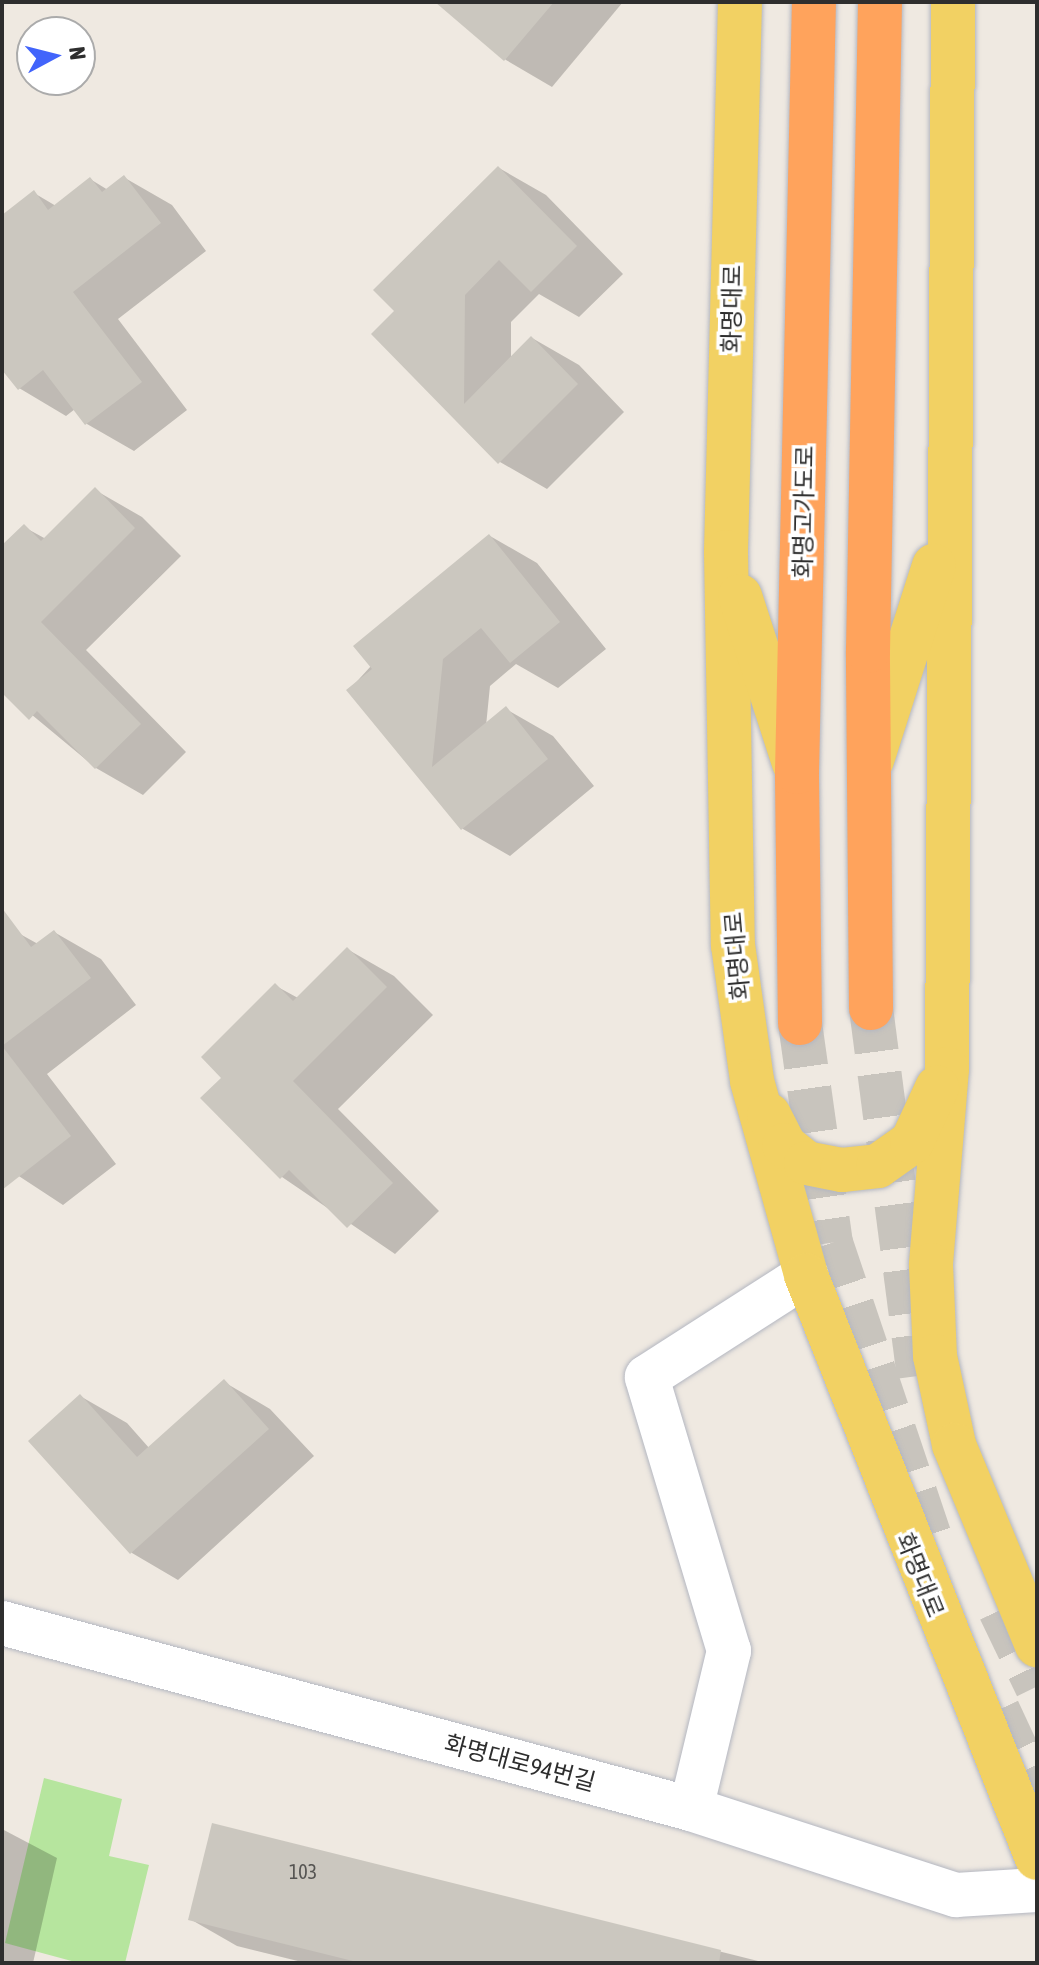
<!DOCTYPE html>
<meta charset="utf-8">
<style>
body{margin:0}
#map{position:relative;width:1039px;height:1965px;overflow:hidden;background:#efe9e1;font-family:"Asap Condensed","Noto Sans KR",sans-serif}
div>[style]{position:absolute}
.green>*{inset:0;background:#b6e59e}
.shadow>*{inset:0;background:#0003}
.building>*{inset:0;background:#cbc7bf}
.highway-tunnel>*{height:44px;margin-top:-22px;transform-origin:0;background:repeating-linear-gradient(90deg,#c8c4bd 0 44px,transparent 0 66px)}
.roads{filter:drop-shadow(0 0 2px #b4b7c1) drop-shadow(0 0 2px #b4b7c1)}
.minor>*{height:44px;margin:-22px;padding:0 22px;transform-origin:22px;border-radius:22px;background:#fff}
.major>*{height:44px;margin:-22px;padding:0 22px;transform-origin:22px;border-radius:22px;background:#f2d163}
.highway>*{height:44px;margin:-22px;padding:0 22px;transform-origin:22px;border-radius:22px;background:#ffa35c}
span{translate:-50% -50%;white-space:nowrap;text-align:center;line-height:1.15;-webkit-text-stroke:7px #fff;paint-order:stroke}
.number-label{font-size:20px;color:#555452}
.number-label span{-webkit-text-stroke-width:0}
.street-label{font-size:24px;color:#2e2e2e}
.frame{position:absolute;inset:0;border:4px solid #2e2e2e;pointer-events:none}
.north{position:absolute;left:16px;top:16px;width:80px;height:80px;box-sizing:border-box;background:#fff;border:2px solid #ababab;border-radius:50%;rotate:83deg;font-size:22px;font-weight:700;line-height:32px;text-align:center;color:#2e2e2e}
.north::after{content:'';display:block;margin:auto;width:28px;height:36px;background:#4264fb;clip-path:polygon(50% 0,100% 100%,50% 72%,0 100%)}
</style>
<div id="map">
<div class="green">
<i style="clip-path:polygon(44px 1778px,122px 1799px,109px 1856px,149px 1865px,125px 1963px,79px 1963px,5px 1943px)"></i>
</div>
<div class="shadow">
<i style="clip-path:polygon(438px 2px,623px 2px,552px 87px,506px 60px)"></i>
<i style="clip-path:polygon(499px 168px,546px 195px,623px 274px,579px 317px,539px 294px,511px 322px,511px 359px,532px 338px,579px 365px,624px 412px,547px 489px,500px 462px,397px 311px)"></i>
<i style="clip-path:polygon(125px 178px,172px 205px,206px 251px,118px 319px,187px 410px,134px 451px,87px 424px,75px 409px,66px 416px,19px 388px,2px 366px,2px 217px,34px 193px,56px 206px,90px 179px,108px 190px)"></i>
<i style="clip-path:polygon(95px 490px,142px 517px,181px 556px,86px 650px,186px 752px,143px 795px,96px 768px,2px 690px,2px 548px,24px 527px,46px 539px)"></i>
<i style="clip-path:polygon(490px 536px,537px 563px,606px 649px,558px 688px,516px 664px,490px 686px,486px 726px,506px 709px,553px 736px,594px 786px,510px 856px,463px 829px,349px 690px)"></i>
<i style="clip-path:polygon(54px 932px,101px 959px,136px 1005px,47px 1074px,116px 1164px,63px 1205px,2px 1165px,2px 948px,20px 934px,38px 944px)"></i>
<i style="clip-path:polygon(347px 949px,394px 976px,433px 1015px,338px 1109px,439px 1211px,395px 1254px,282px 1177px,203px 1098px,224px 1078px,276px 986px,298px 998px)"></i>
<i style="clip-path:polygon(224px 1382px,270px 1409px,314px 1456px,178px 1580px,132px 1553px,31px 1441px,80px 1396px,127px 1423px,150px 1449px)"></i>
<i style="clip-path:polygon(213px 1825px,766px 1963px,306px 1963px,237px 1946px,190px 1919px)"></i>
<i style="clip-path:polygon(2px 1829px,57px 1858px,33px 1963px,2px 1963px)"></i>
</div>
<div class="building">
<i style="clip-path:polygon(435px 2px,554px 2px,504px 61px)"></i>
<i style="clip-path:polygon(498px 166px,577px 246px,531px 292px,499px 260px,465px 295px,464px 404px,531px 336px,578px 384px,498px 464px,371px 334px,394px 311px,373px 290px)"></i>
<i style="clip-path:polygon(124px 175px,161px 223px,73px 292px,142px 382px,85px 425px,43px 370px,18px 390px,2px 370px,2px 215px,34px 190px,48px 210px,90px 177px,102px 192px)"></i>
<i style="clip-path:polygon(95px 487px,135px 528px,41px 622px,141px 724px,95px 769px,37px 711px,29px 720px,2px 693px,2px 545px,24px 524px,41px 541px)"></i>
<i style="clip-path:polygon(489px 534px,560px 622px,510px 663px,481px 628px,443px 659px,432px 767px,506px 706px,548px 759px,461px 830px,346px 690px,372px 669px,353px 646px)"></i>
<i style="clip-path:polygon(2px 908px,31px 947px,54px 930px,91px 978px,2px 1046px)"></i>
<i style="clip-path:polygon(347px 947px,387px 987px,293px 1081px,393px 1183px,347px 1228px,289px 1170px,280px 1179px,200px 1098px,221px 1078px,201px 1057px,275px 983px,293px 1001px)"></i>
<i style="clip-path:polygon(2px 1046px,71px 1136px,2px 1190px)"></i>
<i style="clip-path:polygon(224px 1379px,269px 1429px,130px 1554px,28px 1441px,80px 1394px,137px 1457px)"></i>
<i style="clip-path:polygon(212px 1823px,721px 1950px,719px 1963px,361px 1963px,188px 1920px)"></i>
</div>
<div class="highway-tunnel">
<i style="left:871px;top:1008px;width:371px;rotate:82.6deg"></i>
<i style="left:800px;top:1023px;width:222px;rotate:82deg"></i>
<i style="left:831px;top:1243px;width:311px;rotate:71.4deg"></i>
<i style="left:1000px;top:1610px;width:85px;rotate:64.3deg"></i>
<i style="left:998px;top:1710px;width:93px;rotate:65.1deg"></i>
</div>
<div class="roads">
<div class="minor">
<i style="left:2px;top:1623px;width:714px;rotate:15.11deg"></i>
<i style="left:691px;top:1809px;width:279px;rotate:18deg"></i>
<i style="left:956px;top:1895px;width:81px;rotate:-3.5deg"></i>
<i style="left:691px;top:1809px;width:163px;rotate:-76.5deg"></i>
<i style="left:729px;top:1651px;width:286px;rotate:-106.7deg"></i>
<i style="left:647px;top:1377px;width:189px;rotate:-32.7deg"></i>
</div>
<div class="major">
<i style="left:740px;top:2px;width:550px;rotate:91.46deg"></i>
<i style="left:726px;top:552px;width:393px;rotate:89deg"></i>
<i style="left:733px;top:945px;width:137px;rotate:82deg"></i>
<i style="left:752px;top:1081px;width:201px;rotate:74.4deg"></i>
<i style="left:806px;top:1275px;width:627px;rotate:68.39deg"></i>
<i style="left:953px;top:2px;width:1067px;rotate:90.32deg"></i>
<i style="left:947px;top:1069px;width:197px;rotate:94.7deg"></i>
<i style="left:931px;top:1265px;width:91px;rotate:87.5deg"></i>
<i style="left:935px;top:1356px;width:91px;rotate:77.9deg"></i>
<i style="left:954px;top:1445px;width:217px;rotate:67.5deg"></i>
<i style="left:740px;top:596px;width:176px;rotate:72.1deg"></i>
<i style="left:872px;top:760px;width:204px;rotate:-72.3deg"></i>
<i style="left:769px;top:1115px;width:34px;rotate:63deg"></i>
<i style="left:784px;top:1145px;width:28px;rotate:39deg"></i>
<i style="left:806px;top:1163px;width:37px;rotate:11deg"></i>
<i style="left:842px;top:1170px;width:36px;rotate:-6deg"></i>
<i style="left:878px;top:1166px;width:42px;rotate:-35.2deg"></i>
<i style="left:912px;top:1142px;width:60px;rotate:-65.2deg"></i>
</div>
<div class="highway">
<i style="left:871px;top:1008px;width:357px;rotate:-90.5deg"></i>
<i style="left:868px;top:651px;width:649px;rotate:-88.94deg"></i>
<i style="left:800px;top:1023px;width:251px;rotate:-90.7deg"></i>
<i style="left:797px;top:772px;width:770px;rotate:-88.74deg"></i>
</div>
</div>
<div class="number-label">
<span style="left:303px;top:1871px">103</span>
</div>
<div class="street-label">
<span style="left:732px;top:309px;rotate:-89deg">화명대로</span>
<span style="left:804px;top:512px;rotate:-89deg">화명고가도로</span>
<span style="left:737px;top:956px;rotate:-95deg">화명대로</span>
<span style="left:920px;top:1575px;rotate:68deg">화명대로</span>
<span style="left:520px;top:1763px;rotate:15deg">화명대로94번길</span>
</div>
<div class="frame"></div>
<div class="north">N</div>
</div>
